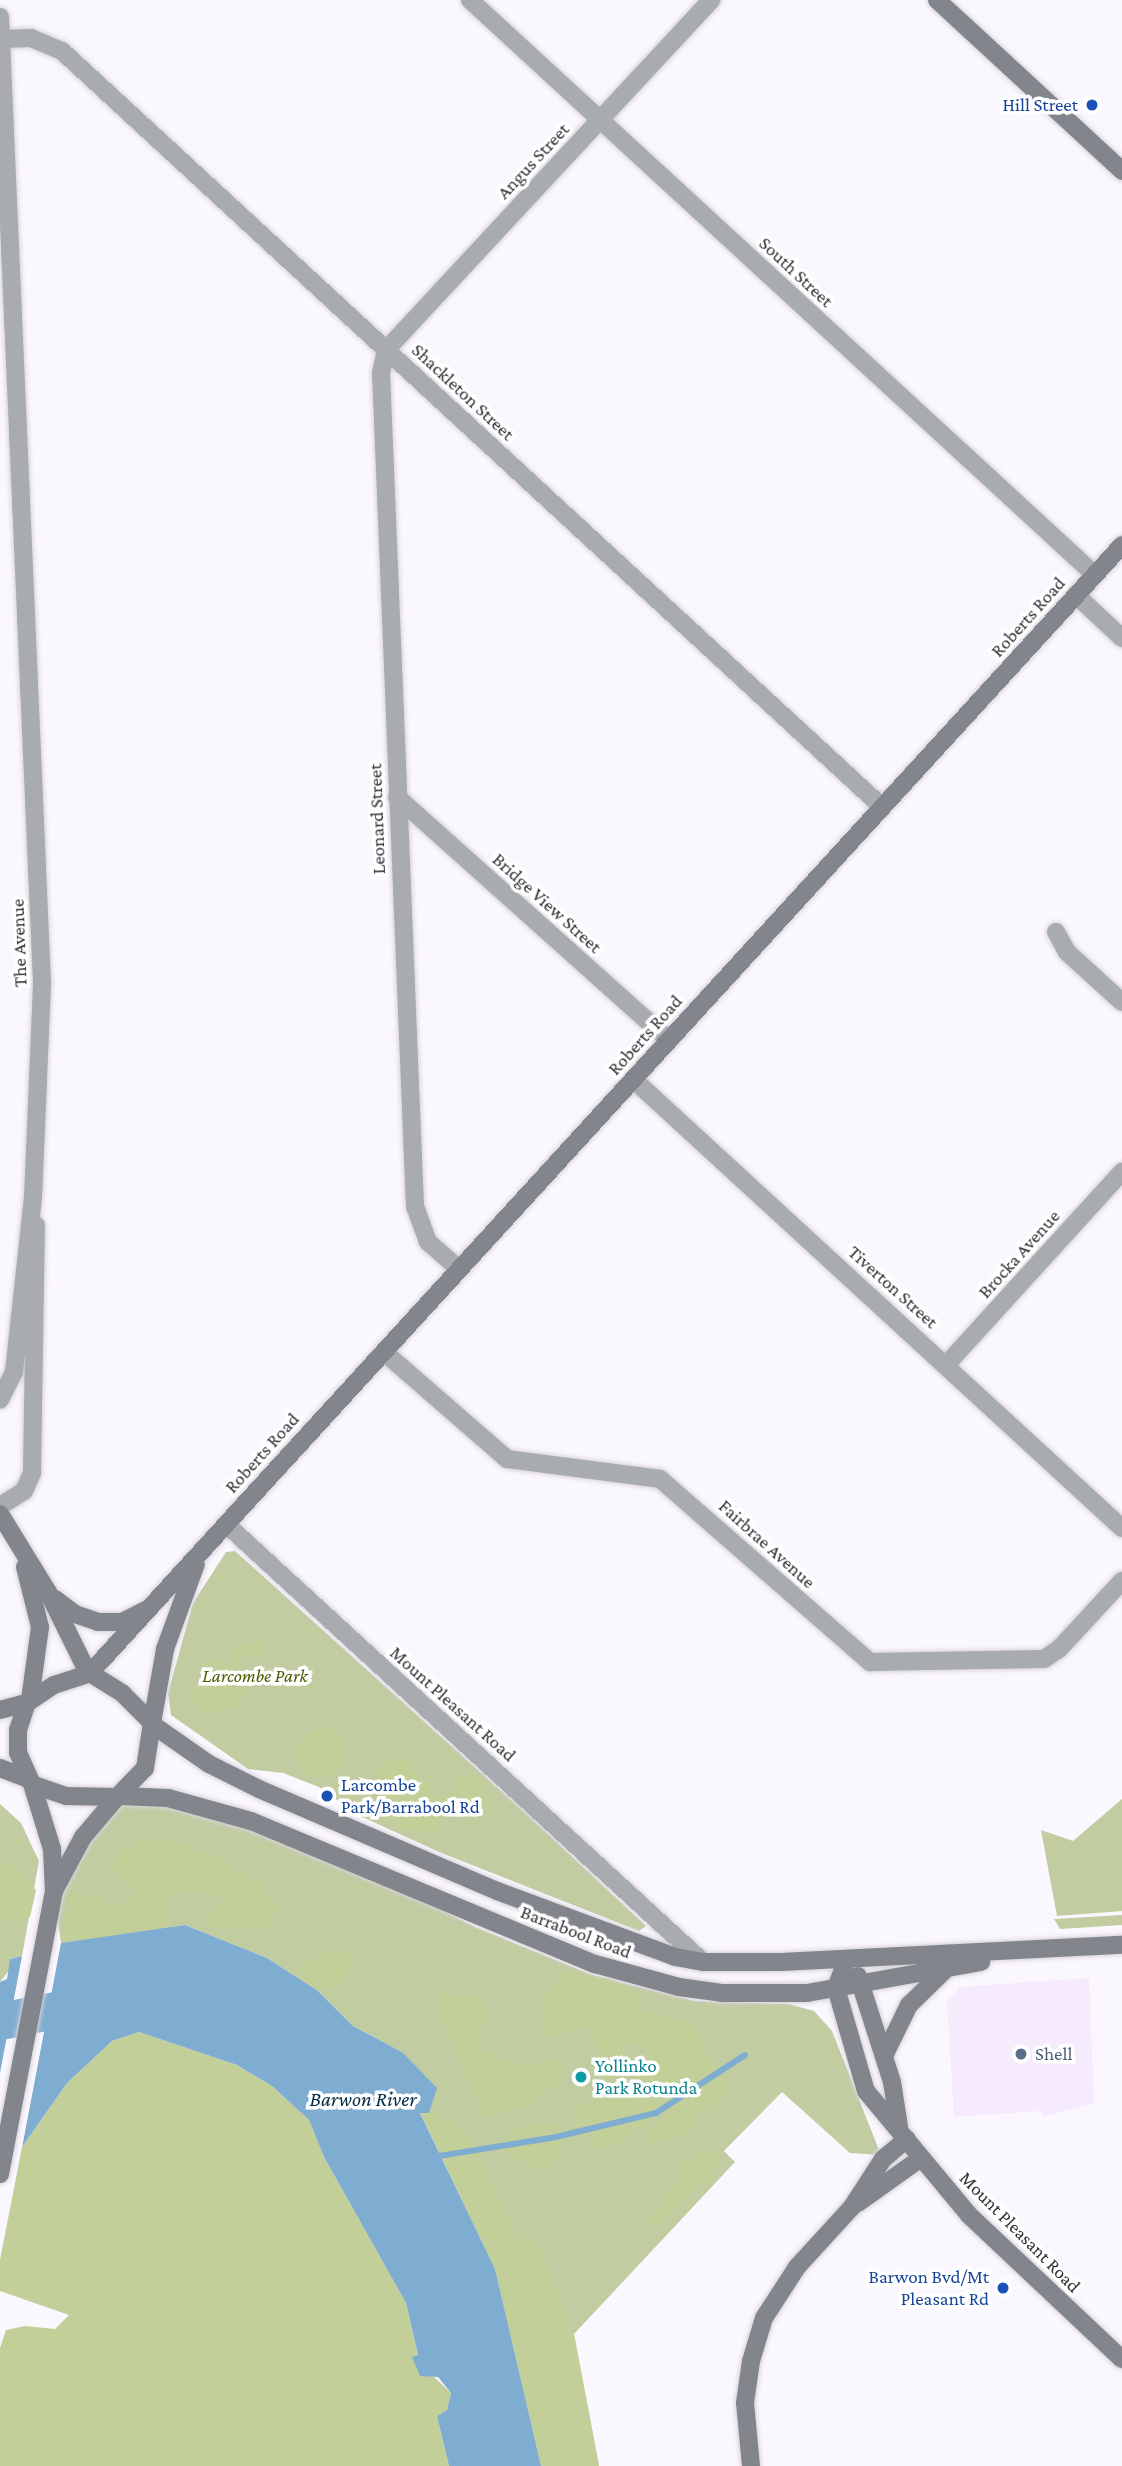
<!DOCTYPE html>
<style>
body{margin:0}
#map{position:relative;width:1122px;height:2466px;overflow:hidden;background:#fbf7fe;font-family:"Crimson Pro",serif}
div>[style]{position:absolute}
.built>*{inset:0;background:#f5ebfd}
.green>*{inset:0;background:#c1cca1}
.forest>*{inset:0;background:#c2cf99}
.round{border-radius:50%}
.water>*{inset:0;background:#7fadd2}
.pier>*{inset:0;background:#fbf7fe}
.stream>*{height:6px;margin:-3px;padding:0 3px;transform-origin:3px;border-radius:3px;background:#7fadd2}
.river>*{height:37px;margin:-18.5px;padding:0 18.5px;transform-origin:18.5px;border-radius:18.5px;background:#7fadd2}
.roads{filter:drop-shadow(0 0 2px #d7d3da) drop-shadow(0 0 2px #d7d3da)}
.street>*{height:18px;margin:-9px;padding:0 9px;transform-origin:9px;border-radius:9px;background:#a8abb0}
.secondary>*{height:18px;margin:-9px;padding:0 9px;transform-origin:9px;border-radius:9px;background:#82868c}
.dots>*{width:19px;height:19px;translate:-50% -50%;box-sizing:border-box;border:4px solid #fff;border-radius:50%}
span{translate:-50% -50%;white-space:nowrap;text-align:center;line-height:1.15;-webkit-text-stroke:7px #fff;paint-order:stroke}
.transit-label{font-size:19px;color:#164399}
.right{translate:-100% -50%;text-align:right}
.left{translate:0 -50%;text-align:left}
.street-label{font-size:19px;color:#343135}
.park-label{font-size:19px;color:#4d5a00;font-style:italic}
.service-label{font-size:19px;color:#4e5e75}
.culture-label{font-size:19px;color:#0d838f}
.water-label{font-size:21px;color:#062c45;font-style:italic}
</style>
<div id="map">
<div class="built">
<i style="clip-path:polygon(1089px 1978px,1094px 2103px,1043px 2117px,1042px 2111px,954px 2117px,947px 2002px,960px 1987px)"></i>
</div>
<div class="green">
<i style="clip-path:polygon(235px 1551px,528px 1815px,646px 1926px,639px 1931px,439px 1852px,360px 1816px,319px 1787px,283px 1773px,248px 1769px,171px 1715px,168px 1693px,193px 1603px,226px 1552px)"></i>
<i style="clip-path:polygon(150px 1796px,329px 1852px,475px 1927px,592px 1975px,695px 2001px,788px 2004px,814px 2011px,832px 2031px,881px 2155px,850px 2153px,782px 2092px,724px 2151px,735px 2162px,574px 2334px,599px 2466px,541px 2466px,495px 2269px,420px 2112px,402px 2052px,353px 2026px,318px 1991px,267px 1958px,185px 1925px,61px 1943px,54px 1892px,117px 1797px)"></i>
<i style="clip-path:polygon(1122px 1799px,1122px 1911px,1057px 1916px,1041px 1830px,1073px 1841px)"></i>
<i style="clip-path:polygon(0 1804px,21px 1823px,39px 1861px,22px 1956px,10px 1959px,10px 1969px,0 1982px)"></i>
<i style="clip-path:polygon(1122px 1915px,1122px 1925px,1060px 1929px,1054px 1919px)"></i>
</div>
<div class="forest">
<i style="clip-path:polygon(262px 1641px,262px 1658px,238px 1657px,245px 1695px,239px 1705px,212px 1714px,188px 1698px,208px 1673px,203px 1661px,215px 1657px,227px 1664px,232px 1659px,228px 1649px,233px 1645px)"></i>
<i class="round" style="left:297px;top:1728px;width:50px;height:50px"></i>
<i style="clip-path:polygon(401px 1758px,411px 1761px,416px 1777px,429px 1783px,437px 1799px,449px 1793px,455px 1781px,473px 1774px,486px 1782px,492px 1807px,471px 1818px,447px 1816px,438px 1829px,428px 1832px,394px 1829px,379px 1807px,383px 1796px,376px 1773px,387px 1759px)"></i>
<i style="clip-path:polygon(142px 1840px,168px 1840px,215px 1857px,259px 1882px,278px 1905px,265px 1931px,214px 1927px,203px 1919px,225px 1900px,186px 1889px,166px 1897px,173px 1928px,61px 1943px,70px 1895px,97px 1895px,114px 1908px,130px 1899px,133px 1887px,113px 1874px,116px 1855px)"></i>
<i style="clip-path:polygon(8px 1864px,36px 1890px,30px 1917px,14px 1924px,0 1915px,0 1865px)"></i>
<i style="clip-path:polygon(337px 1947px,352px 1956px,350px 1970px,337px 1985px,318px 1991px,299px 1979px,304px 1962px)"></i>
<i style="clip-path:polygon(566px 1970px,612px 1979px,636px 1991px,640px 2008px,691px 2022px,699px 2032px,701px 2048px,729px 2087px,722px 2101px,703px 2110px,691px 2128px,674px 2140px,645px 2145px,647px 2134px,672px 2109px,656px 2107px,650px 2122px,606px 2151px,596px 2149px,575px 2121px,575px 2104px,603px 2099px,626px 2088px,632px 2065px,643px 2059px,647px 2050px,635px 2043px,625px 2050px,620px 2084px,599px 2076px,594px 2032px,587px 2028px,543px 2039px,545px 1993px)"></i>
<i style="clip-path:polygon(447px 1994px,480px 1999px,488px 2012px,486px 2025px,479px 2028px,477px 2044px,481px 2051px,525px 2068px,533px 2062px,561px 2061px,564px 2068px,560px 2083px,528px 2105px,484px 2118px,444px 2023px,437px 1998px)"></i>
<i style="clip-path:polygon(139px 2032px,237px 2065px,272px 2086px,309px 2120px,324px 2157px,406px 2303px,418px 2356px,413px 2357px,451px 2393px,447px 2410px,437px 2416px,449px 2466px,0 2466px,0 2348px,6px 2330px,25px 2326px,55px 2329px,69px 2315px,0 2291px,0 2260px,22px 2147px,67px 2083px,112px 2041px)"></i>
<i style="clip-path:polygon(420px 2112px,437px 2113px,469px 2136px,517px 2233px,536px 2241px,574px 2334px,599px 2466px,541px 2466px,495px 2269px)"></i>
<i style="clip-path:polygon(546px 2122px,561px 2130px,560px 2158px,541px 2169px,508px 2155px,507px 2132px)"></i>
<i style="clip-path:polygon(707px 2150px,715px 2151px,718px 2161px,712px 2178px,688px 2193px,655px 2227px,648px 2224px,655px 2209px,682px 2180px,681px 2161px,693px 2160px)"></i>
</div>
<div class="water">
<i style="clip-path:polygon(185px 1925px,267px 1958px,318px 1991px,353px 2026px,402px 2052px,437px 2088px,429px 2113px,420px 2113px,495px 2269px,541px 2466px,449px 2466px,437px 2416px,447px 2410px,451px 2393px,438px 2377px,420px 2376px,412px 2357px,418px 2355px,406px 2303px,324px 2157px,309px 2120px,272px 2086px,237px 2065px,139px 2032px,112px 2041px,67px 2083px,22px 2147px,61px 1943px)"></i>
<i style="clip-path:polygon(22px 1956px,0 2073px,0 1982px,7px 1979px,10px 1959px)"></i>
</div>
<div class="pier">
<i style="clip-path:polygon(61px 1940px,22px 2147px,21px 2150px,57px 1942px)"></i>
</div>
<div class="stream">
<i style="left:433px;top:2157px;width:125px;rotate:-9.2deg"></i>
<i style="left:556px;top:2137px;width:103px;rotate:-13.5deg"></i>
<i style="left:656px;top:2113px;width:106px;rotate:-33.1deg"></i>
</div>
<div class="river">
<i style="left:0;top:2021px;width:96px;rotate:-11.4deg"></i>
</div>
<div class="roads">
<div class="street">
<i style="left:470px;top:0;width:849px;rotate:42.61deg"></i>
<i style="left:0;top:17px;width:968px;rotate:87.51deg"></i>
<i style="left:42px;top:984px;width:213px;rotate:92.4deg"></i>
<i style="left:33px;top:1197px;width:176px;rotate:96.2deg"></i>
<i style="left:14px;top:1372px;width:31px;rotate:117deg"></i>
<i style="left:2px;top:39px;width:29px;rotate:-2deg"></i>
<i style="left:31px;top:38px;width:34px;rotate:23deg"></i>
<i style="left:62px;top:51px;width:1115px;rotate:42.67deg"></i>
<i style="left:1076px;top:595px;width:63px;rotate:43.1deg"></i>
<i style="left:397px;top:797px;width:365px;rotate:41.8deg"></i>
<i style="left:1056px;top:932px;width:23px;rotate:61deg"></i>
<i style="left:1067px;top:952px;width:74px;rotate:42.3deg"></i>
<i style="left:633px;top:1079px;width:664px;rotate:42.56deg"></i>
<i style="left:459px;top:1269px;width:41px;rotate:-138.9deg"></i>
<i style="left:428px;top:1242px;width:37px;rotate:-110deg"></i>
<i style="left:415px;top:1207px;width:835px;rotate:-92.33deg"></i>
<i style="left:381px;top:373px;width:24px;rotate:-78deg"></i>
<i style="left:386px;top:350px;width:478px;rotate:-47.1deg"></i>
<i style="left:384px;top:1352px;width:163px;rotate:41deg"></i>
<i style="left:507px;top:1459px;width:154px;rotate:7.4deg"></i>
<i style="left:660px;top:1479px;width:279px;rotate:41.1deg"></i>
<i style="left:870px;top:1662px;width:174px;rotate:-1deg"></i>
<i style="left:1044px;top:1659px;width:18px;rotate:-34deg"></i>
<i style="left:1059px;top:1649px;width:93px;rotate:-47.2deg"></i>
<i style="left:947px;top:1364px;width:260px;rotate:-47.7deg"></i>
<i style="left:0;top:1506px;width:28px;rotate:-32deg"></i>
<i style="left:24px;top:1491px;width:20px;rotate:-66deg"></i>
<i style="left:32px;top:1473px;width:248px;rotate:-89.1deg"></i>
<i style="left:226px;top:1524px;width:648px;rotate:42.56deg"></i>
</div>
<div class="secondary">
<i style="left:937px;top:0;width:252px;rotate:42.7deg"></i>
<i style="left:0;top:1514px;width:92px;rotate:58.4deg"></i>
<i style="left:48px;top:1592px;width:90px;rotate:63.7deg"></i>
<i style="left:25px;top:1567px;width:62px;rotate:76deg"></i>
<i style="left:40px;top:1627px;width:74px;rotate:97.8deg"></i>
<i style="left:55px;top:1599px;width:25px;rotate:37deg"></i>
<i style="left:75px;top:1614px;width:24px;rotate:19deg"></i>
<i style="left:98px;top:1622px;width:24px"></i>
<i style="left:122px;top:1622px;width:25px;rotate:-27deg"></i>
<i style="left:90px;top:1673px;width:1529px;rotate:-47.54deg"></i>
<i style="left:90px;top:1673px;width:39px;rotate:32deg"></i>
<i style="left:123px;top:1694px;width:41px;rotate:45deg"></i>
<i style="left:152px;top:1723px;width:46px;rotate:98.8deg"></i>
<i style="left:145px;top:1768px;width:40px;rotate:134deg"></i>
<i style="left:117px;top:1797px;width:51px;rotate:-178.9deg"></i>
<i style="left:66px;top:1796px;width:36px;rotate:-161deg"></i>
<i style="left:32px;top:1784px;width:34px;rotate:-114deg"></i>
<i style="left:18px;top:1753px;width:23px;rotate:-90deg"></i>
<i style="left:18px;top:1730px;width:28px;rotate:-72deg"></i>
<i style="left:27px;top:1703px;width:32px;rotate:-34deg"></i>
<i style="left:54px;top:1685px;width:38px;rotate:-18deg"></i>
<i style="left:0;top:1710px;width:28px;rotate:-15deg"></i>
<i style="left:152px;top:1723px;width:75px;rotate:-80deg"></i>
<i style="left:165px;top:1649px;width:90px;rotate:-70deg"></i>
<i style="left:153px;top:1725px;width:68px;rotate:34.9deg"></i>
<i style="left:209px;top:1764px;width:56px;rotate:26.6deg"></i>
<i style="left:259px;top:1789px;width:259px;rotate:23.2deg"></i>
<i style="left:497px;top:1891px;width:190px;rotate:20.3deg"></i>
<i style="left:675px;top:1957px;width:28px;rotate:10deg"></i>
<i style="left:703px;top:1962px;width:78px"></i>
<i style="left:781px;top:1962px;width:341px;rotate:-2.9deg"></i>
<i style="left:0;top:1768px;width:31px;rotate:21deg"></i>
<i style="left:120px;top:1796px;width:48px;rotate:2.4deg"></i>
<i style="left:168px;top:1798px;width:86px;rotate:15.5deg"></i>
<i style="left:251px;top:1821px;width:373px;rotate:22.6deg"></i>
<i style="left:595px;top:1964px;width:87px;rotate:15.3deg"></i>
<i style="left:679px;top:1987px;width:43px;rotate:7.9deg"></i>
<i style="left:722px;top:1993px;width:85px"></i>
<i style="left:807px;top:1993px;width:177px;rotate:-10.1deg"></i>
<i style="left:55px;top:1889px;width:59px;rotate:-61.7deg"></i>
<i style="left:83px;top:1837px;width:52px;rotate:-49.6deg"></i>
<i style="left:847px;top:1959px;width:31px;rotate:111deg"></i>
<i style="left:836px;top:1988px;width:107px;rotate:73.8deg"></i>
<i style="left:866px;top:2091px;width:161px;rotate:50.3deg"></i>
<i style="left:969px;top:2215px;width:210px;rotate:43.3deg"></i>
<i style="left:858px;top:1976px;width:111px;rotate:72.2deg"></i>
<i style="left:892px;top:2082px;width:45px;rotate:81deg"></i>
<i style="left:884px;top:2056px;width:57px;rotate:-63.9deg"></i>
<i style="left:909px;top:2005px;width:49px;rotate:-44.2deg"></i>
<i style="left:0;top:2174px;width:287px;rotate:-79.2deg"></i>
<i style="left:54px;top:1892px;width:43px;rotate:-92.7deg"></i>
<i style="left:52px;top:1849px;width:68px;rotate:-107.1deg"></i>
<i style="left:858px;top:2203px;width:77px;rotate:-35.5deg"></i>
<i style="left:751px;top:2466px;width:63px;rotate:-95.4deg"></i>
<i style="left:745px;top:2403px;width:42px;rotate:-81.9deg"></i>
<i style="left:751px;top:2361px;width:45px;rotate:-73.2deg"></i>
<i style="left:764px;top:2318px;width:61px;rotate:-57.1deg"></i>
<i style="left:797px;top:2267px;width:81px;rotate:-47.5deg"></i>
<i style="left:852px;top:2207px;width:57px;rotate:-57.1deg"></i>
<i style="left:883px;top:2159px;width:31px;rotate:-40deg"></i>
</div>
</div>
<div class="dots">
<i style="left:1092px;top:105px;background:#1a4fb4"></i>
<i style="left:327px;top:1796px;background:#1a4fb4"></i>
<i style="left:1021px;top:2054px;background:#5c6f8a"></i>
<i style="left:581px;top:2077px;background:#0f9aa8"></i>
<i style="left:1003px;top:2288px;background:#1a4fb4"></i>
</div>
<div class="transit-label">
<span class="right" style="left:1078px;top:105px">Hill Street</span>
<span class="left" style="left:341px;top:1796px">Larcombe<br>Park/Barrabool Rd</span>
<span class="right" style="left:989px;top:2288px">Barwon Bvd/Mt<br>Pleasant Rd</span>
</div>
<div class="street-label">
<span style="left:533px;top:161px;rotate:-47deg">Angus Street</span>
<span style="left:796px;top:272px;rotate:43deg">South Street</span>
<span style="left:463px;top:392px;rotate:43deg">Shackleton Street</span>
<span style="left:1028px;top:617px;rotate:-48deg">Roberts Road</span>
<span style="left:377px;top:819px;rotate:-92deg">Leonard Street</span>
<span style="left:547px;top:903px;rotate:42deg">Bridge View Street</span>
<span style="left:19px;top:943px;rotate:-92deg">The Avenue</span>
<span style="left:645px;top:1035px;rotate:-48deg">Roberts Road</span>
<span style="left:1019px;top:1254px;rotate:-48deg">Brocka Avenue</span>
<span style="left:893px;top:1287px;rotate:42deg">Tiverton Street</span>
<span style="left:262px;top:1453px;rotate:-48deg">Roberts Road</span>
<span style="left:767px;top:1544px;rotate:42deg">Fairbrae Avenue</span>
<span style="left:453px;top:1704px;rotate:42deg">Mount Pleasant Road</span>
<span style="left:576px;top:1932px;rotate:21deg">Barrabool Road</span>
<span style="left:1020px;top:2232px;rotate:45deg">Mount Pleasant Road</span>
</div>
<div class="park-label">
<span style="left:255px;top:1676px">Larcombe Park</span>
</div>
<div class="service-label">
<span class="left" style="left:1035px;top:2054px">Shell</span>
</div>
<div class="culture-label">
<span class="left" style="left:595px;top:2077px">Yollinko<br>Park Rotunda</span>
</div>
<div class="water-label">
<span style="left:363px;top:2099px">Barwon River</span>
</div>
</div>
